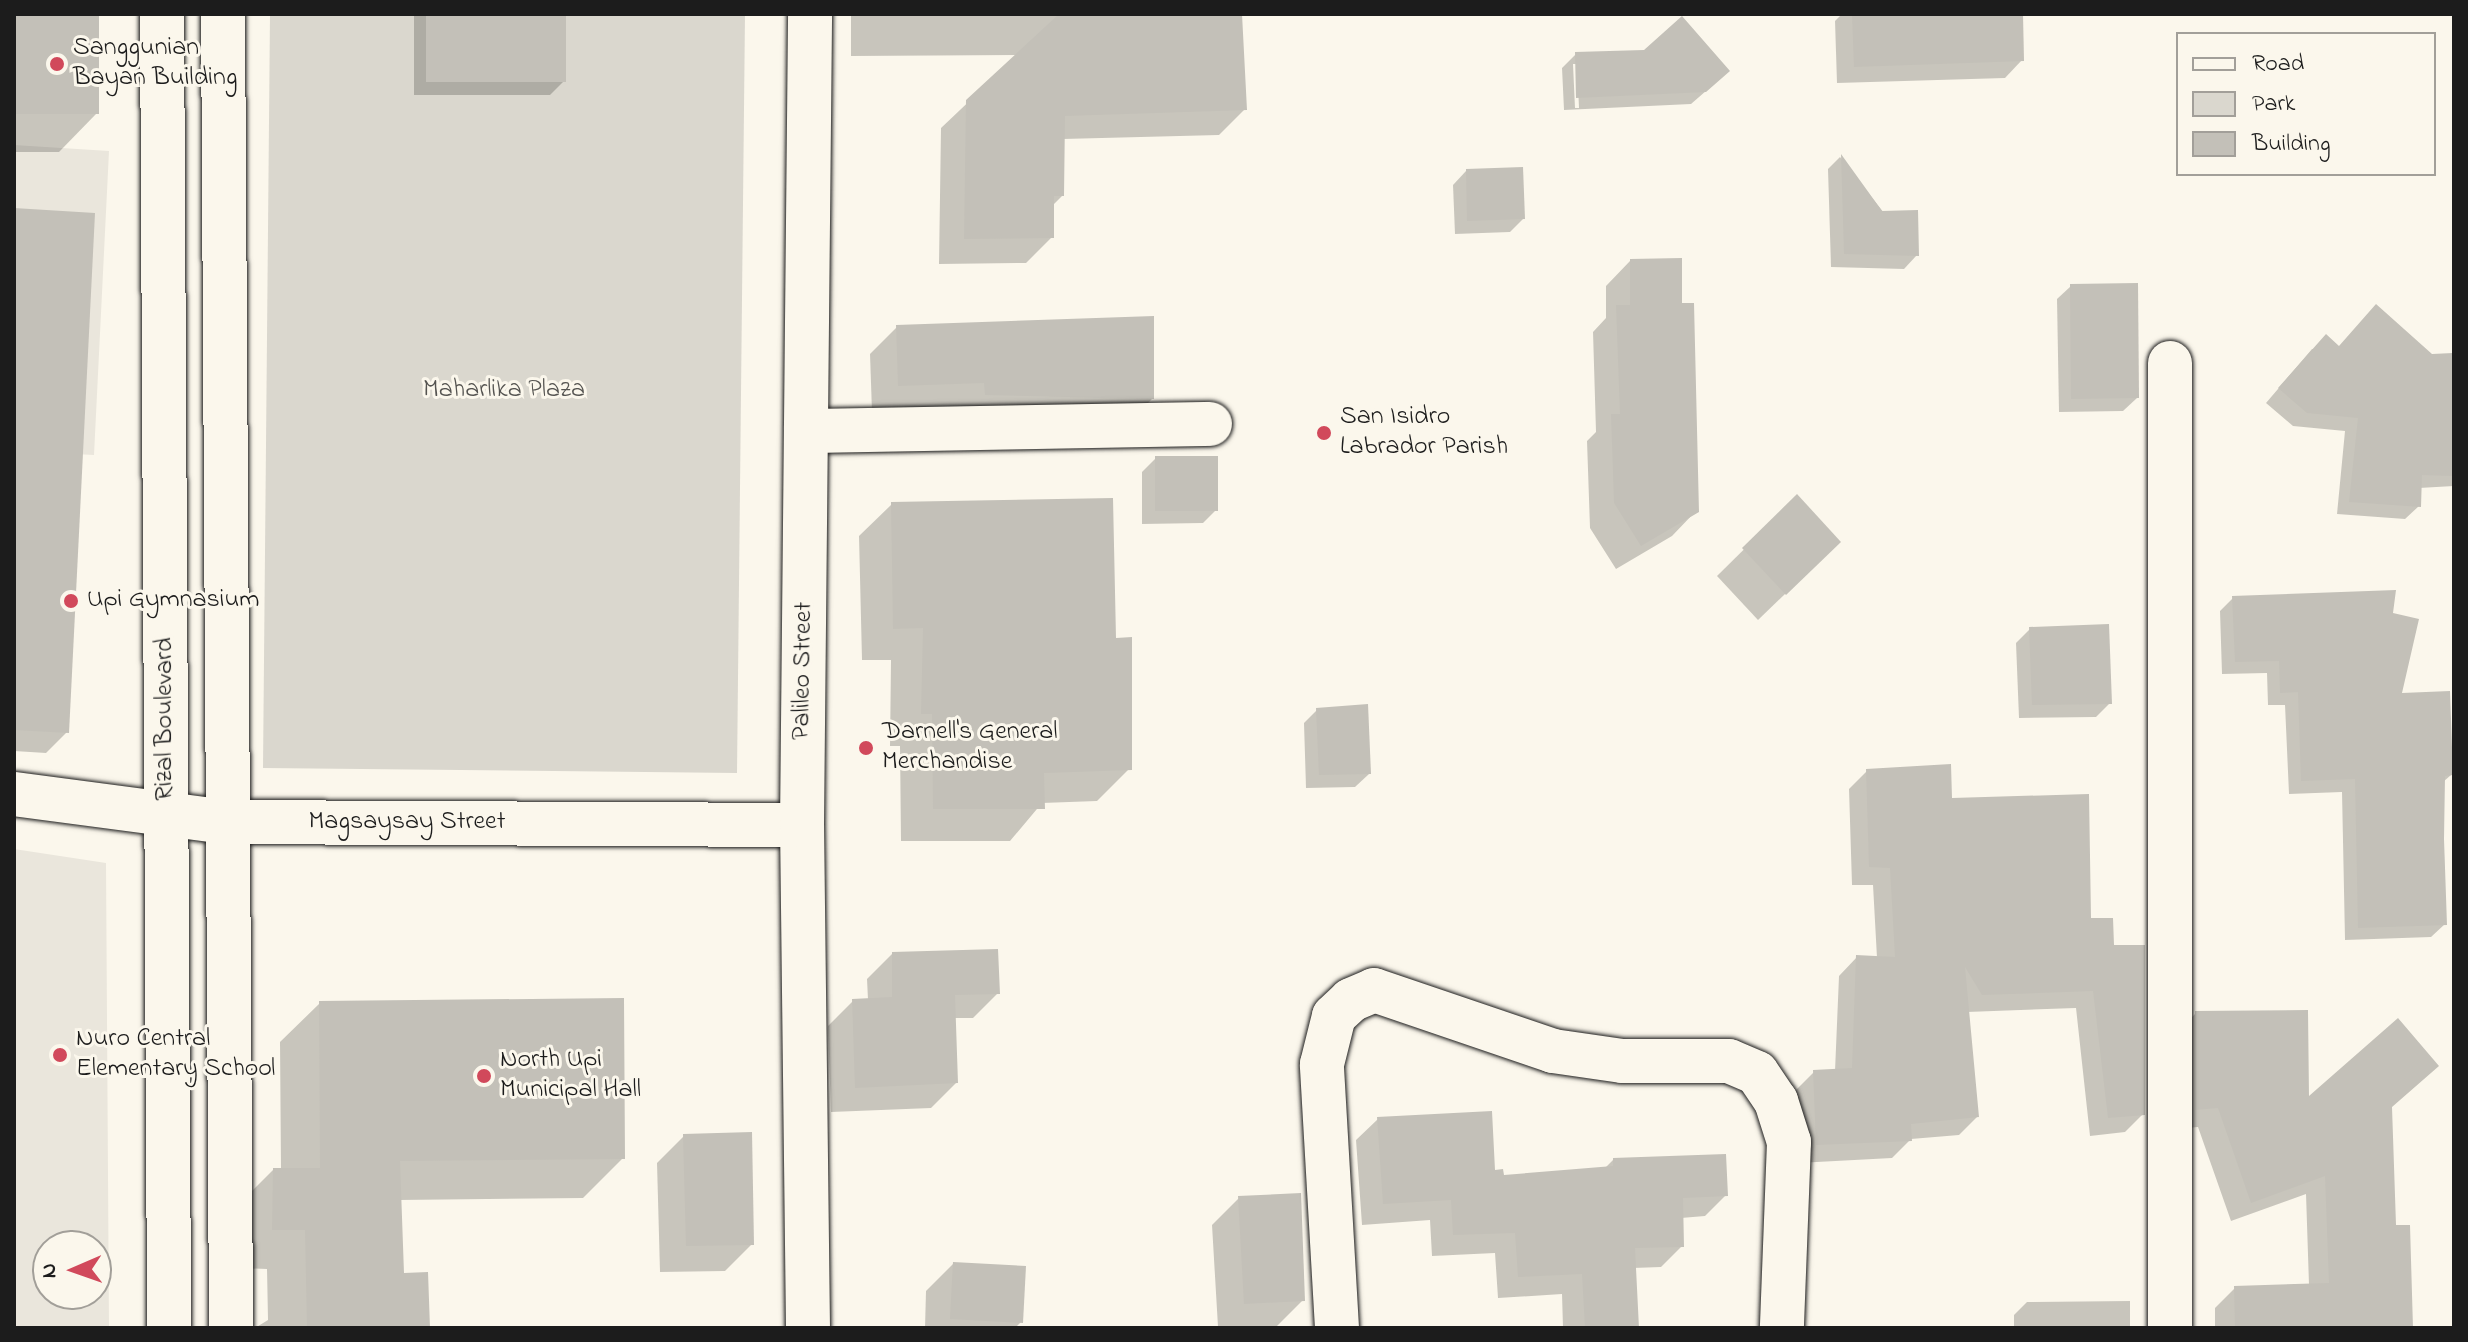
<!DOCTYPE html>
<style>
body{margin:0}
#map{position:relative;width:2468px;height:1342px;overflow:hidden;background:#fbf7ec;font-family:"Indie Flower",sans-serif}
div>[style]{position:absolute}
.built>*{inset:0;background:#eae6dc}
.green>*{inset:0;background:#dad7ce}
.shadow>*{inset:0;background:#0003}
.building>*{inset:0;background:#c3c0b8}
.roads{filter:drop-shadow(0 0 2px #1c1c1c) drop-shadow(0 0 2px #1c1c1c)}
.minor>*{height:44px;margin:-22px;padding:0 22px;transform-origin:22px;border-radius:22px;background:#fbf7ec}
.major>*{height:44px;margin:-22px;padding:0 22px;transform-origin:22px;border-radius:22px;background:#fbf7ec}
.dots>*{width:22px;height:22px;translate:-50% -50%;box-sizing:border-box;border:4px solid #fbf7ec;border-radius:50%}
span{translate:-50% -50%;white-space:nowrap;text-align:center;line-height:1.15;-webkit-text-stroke:6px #fbf7ec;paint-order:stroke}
.poi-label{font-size:26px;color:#1c1c1c}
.left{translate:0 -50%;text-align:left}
.park-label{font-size:26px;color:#555451}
.street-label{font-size:26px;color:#1c1c1c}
.frame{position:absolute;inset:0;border:16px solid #1c1c1c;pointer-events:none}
.legend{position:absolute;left:2176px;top:32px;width:260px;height:144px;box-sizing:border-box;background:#fbf7ec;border:2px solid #a29f99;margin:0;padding:10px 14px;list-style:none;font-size:24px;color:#1c1c1c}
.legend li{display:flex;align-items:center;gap:16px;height:40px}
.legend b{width:40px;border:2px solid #a29f99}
.north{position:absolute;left:32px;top:1230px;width:80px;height:80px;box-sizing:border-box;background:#fbf7ec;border:2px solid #a29f99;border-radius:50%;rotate:268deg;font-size:22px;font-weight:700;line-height:32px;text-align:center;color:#1c1c1c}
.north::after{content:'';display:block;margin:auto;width:28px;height:36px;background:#d1495b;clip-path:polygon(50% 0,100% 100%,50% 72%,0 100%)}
</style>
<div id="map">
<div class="built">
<i style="clip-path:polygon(14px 145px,109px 151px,94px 455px,14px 451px)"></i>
<i style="clip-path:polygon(evenodd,14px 849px,106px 863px,109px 1328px,14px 1328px,14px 849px,48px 1246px,96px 1246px,96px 1294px,48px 1294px,48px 1246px)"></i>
</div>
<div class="green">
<i style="clip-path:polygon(270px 14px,745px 14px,737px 773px,263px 768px)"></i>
</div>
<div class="shadow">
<i style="clip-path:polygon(14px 14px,97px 14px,97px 113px,59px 152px,14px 152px)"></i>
<i style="clip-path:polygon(414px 14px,564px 14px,564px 81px,550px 95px,414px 95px)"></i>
<i style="clip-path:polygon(851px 14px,1240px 14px,1245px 109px,1219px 135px,1063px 139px,1062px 196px,1052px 206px,1052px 237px,1026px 263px,939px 264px,941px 128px,1018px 55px,851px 56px)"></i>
<i style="clip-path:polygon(1842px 14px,2022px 14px,2022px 60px,2005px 78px,1837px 83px,1835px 21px)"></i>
<i style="clip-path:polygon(evenodd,1576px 54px,1714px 84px,1691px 104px,1564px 110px,1562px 68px,1576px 54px,1573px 64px,1577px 64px,1579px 108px,1575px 108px,1573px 64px)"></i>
<i style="clip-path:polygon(1840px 157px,1917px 255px,1904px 269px,1831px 267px,1828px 169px)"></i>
<i style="clip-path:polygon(1466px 171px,1523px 219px,1510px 232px,1455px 234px,1453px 185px)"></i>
<i style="clip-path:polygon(14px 210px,67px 732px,46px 753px,14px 751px)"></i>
<i style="clip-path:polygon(1630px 261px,1680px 305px,1696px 511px,1672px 536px,1616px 569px,1590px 528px,1587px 441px,1596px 432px,1593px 332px,1606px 318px,1606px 286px)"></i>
<i style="clip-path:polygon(2071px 286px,2137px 398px,2123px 411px,2059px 412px,2057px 299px)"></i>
<i style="clip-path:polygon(897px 327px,1152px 399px,1125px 426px,872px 412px,870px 354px)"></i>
<i style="clip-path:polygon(2338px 348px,2454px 413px,2454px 486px,2419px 488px,2419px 506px,2405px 519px,2337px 514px,2345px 431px,2293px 426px,2266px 403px,2312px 349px)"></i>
<i style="clip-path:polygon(1156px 458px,1216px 510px,1203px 523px,1142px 524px,1142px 472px)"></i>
<i style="clip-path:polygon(1797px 497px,1812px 568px,1758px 620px,1717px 576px)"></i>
<i style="clip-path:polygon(892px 504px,1114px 640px,1130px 639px,1129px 769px,1097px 801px,1042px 803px,1010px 841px,901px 841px,900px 746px,890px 746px,891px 660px,862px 660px,859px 536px)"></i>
<i style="clip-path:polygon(2233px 598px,2391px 614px,2399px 695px,2451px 775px,2443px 782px,2445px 924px,2431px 937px,2345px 940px,2342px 792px,2289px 794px,2285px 705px,2268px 705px,2267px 673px,2222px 674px,2220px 611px)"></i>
<i style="clip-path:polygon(2030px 629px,2110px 703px,2096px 717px,2019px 718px,2016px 643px)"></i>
<i style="clip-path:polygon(1317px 710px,1369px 774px,1355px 787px,1306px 788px,1304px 723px)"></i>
<i style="clip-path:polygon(1867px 771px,1950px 800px,2090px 920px,2112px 947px,2143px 1114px,2125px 1132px,2090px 1136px,2076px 1008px,1967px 1012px,1977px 1117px,1959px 1135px,1911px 1139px,1892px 1158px,1798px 1163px,1796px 1090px,1814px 1072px,1835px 1071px,1839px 976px,1857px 957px,1877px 958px,1873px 885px,1852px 885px,1849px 789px)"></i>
<i style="clip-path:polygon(892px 954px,998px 993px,973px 1018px,954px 1018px,956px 1083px,931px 1108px,831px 1112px,828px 1026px,853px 1001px,868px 1000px,867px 979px)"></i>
<i style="clip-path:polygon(320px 1003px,623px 1158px,583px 1198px,399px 1200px,402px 1275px,428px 1328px,255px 1328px,268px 1320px,267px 1269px,233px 1268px,234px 1209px,273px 1170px,281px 1170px,280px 1042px)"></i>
<i style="clip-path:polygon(2196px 1013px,2307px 1100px,2390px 1109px,2394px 1227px,2410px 1328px,2215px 1328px,2215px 1308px,2235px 1288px,2309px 1285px,2306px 1194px,2231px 1221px,2198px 1127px,2176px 1129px,2176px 1033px)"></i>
<i style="clip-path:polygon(1378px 1119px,1502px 1177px,1604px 1169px,1613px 1160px,1726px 1195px,1705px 1216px,1681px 1218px,1682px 1246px,1661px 1267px,1633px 1268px,1635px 1328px,1563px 1328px,1562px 1294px,1498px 1298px,1495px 1253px,1432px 1256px,1430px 1220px,1362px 1225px,1356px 1140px)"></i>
<i style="clip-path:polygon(684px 1136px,752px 1244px,725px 1271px,660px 1272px,657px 1163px)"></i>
<i style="clip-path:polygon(1239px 1198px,1303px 1300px,1276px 1327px,1204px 1328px,1218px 1327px,1212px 1225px)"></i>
<i style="clip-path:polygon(953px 1264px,1021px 1322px,1015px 1328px,925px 1328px,926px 1291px)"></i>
<i style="clip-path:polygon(2130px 1301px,2130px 1328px,2014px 1328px,2014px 1315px,2027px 1302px)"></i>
</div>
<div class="building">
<i style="clip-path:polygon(14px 14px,99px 14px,99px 114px,14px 114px)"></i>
<i style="clip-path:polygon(426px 14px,566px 14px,566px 82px,426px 82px)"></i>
<i style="clip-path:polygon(1059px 14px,1242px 14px,1247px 110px,1065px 116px,1064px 196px,1054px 196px,1054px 238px,964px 239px,966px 100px)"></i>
<i style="clip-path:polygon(1852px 14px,2023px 14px,2024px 61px,1854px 67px)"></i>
<i style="clip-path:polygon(1682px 16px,1730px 71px,1706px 92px,1576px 98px,1575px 52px,1644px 50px)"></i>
<i style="clip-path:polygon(1841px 154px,1882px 211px,1918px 210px,1919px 256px,1844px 254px)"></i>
<i style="clip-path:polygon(1523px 167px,1525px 219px,1467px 221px,1466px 169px)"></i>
<i style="clip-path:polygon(14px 208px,95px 213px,69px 733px,14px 730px)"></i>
<i style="clip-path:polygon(1682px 258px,1682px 303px,1694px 303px,1699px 512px,1641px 546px,1614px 503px,1611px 414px,1620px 414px,1616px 305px,1630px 305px,1630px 259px)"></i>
<i style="clip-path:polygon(2138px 283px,2139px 398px,2071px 399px,2070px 284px)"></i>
<i style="clip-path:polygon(2376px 304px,2432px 354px,2453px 353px,2454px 476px,2422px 475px,2421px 507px,2349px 502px,2358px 418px,2307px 413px,2278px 388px,2326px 334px,2339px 346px)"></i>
<i style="clip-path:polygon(1154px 316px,1154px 399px,985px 395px,984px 383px,898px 386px,896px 325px)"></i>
<i style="clip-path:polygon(1155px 456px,1218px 456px,1218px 511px,1155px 511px)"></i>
<i style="clip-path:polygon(1797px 494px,1841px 542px,1786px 595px,1742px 548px)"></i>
<i style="clip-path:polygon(1113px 498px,1116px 638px,1132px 637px,1132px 770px,1044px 773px,1045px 809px,933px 809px,932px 714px,921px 714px,923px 628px,893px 629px,891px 502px)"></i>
<i style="clip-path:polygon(2396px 590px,2393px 613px,2419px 619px,2402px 693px,2450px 691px,2453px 775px,2445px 776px,2444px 839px,2447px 925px,2358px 928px,2355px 779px,2301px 781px,2298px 692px,2280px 693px,2279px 661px,2235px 662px,2232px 596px)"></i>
<i style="clip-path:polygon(2109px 624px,2112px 704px,2032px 705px,2029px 627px)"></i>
<i style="clip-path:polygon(1368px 704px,1371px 774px,1319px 775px,1316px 708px)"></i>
<i style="clip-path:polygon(1951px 764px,1952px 798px,2089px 794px,2091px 918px,2113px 918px,2114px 945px,2145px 945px,2145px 1115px,2108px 1118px,2093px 991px,1982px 995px,1965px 967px,1979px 1117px,1911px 1124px,1912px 1141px,1816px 1145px,1813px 1070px,1852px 1068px,1856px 955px,1895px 957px,1890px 868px,1869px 867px,1866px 769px)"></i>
<i style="clip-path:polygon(998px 949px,1000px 994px,955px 995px,958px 1083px,855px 1088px,852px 999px,892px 997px,892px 952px)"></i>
<i style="clip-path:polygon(624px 998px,625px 1159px,400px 1161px,404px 1273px,428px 1272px,430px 1328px,307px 1328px,305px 1230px,272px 1230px,273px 1168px,320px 1168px,319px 1001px)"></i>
<i style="clip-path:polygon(2308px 1010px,2309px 1096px,2398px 1018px,2439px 1066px,2392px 1107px,2396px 1225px,2410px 1225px,2413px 1328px,2235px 1328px,2234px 1286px,2329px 1283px,2325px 1176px,2251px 1203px,2218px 1108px,2195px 1110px,2195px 1011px)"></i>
<i style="clip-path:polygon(1492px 1111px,1495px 1170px,1503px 1169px,1504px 1175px,1613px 1166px,1613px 1158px,1726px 1154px,1728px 1196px,1683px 1198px,1684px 1247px,1635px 1248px,1639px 1328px,1585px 1328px,1582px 1274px,1518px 1277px,1515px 1233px,1453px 1235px,1451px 1200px,1383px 1204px,1377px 1117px)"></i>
<i style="clip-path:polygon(752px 1132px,754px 1245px,686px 1246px,683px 1134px)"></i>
<i style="clip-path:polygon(1301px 1193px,1305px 1301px,1244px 1304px,1238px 1196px)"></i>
<i style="clip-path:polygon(953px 1262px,1026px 1266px,1023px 1323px,950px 1319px)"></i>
</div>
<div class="roads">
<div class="minor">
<i style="left:2170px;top:363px;width:965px;rotate:90deg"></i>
<i style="left:806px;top:431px;width:404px;rotate:-1deg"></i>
<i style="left:14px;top:794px;width:216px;rotate:7.5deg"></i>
<i style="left:228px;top:822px;width:574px;rotate:0.3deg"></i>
<i style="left:808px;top:1328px;width:503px;rotate:-90.68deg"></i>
<i style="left:802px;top:825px;width:811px;rotate:-89.43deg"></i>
<i style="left:1337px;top:1328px;width:264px;rotate:-93.3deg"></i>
<i style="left:1322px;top:1064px;width:49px;rotate:-76deg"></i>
<i style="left:1334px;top:1016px;width:23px;rotate:-43deg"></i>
<i style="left:1351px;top:1000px;width:25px;rotate:-23deg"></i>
<i style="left:1374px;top:990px;width:189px;rotate:18.8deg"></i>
<i style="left:1553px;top:1051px;width:70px;rotate:8.2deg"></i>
<i style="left:1622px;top:1061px;width:107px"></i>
<i style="left:1729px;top:1061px;width:30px;rotate:23deg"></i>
<i style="left:1757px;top:1073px;width:34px;rotate:56deg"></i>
<i style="left:1776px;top:1101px;width:43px;rotate:72.4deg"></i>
<i style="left:1789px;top:1142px;width:186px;rotate:92.2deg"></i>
</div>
<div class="major">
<i style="left:162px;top:14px;width:1314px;rotate:89.69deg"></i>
<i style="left:223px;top:14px;width:1314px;rotate:89.65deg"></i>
</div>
</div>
<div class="dots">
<i style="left:57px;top:64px;background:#d1495b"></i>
<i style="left:1324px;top:433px;background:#d1495b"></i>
<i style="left:71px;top:601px;background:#d1495b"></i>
<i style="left:866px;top:748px;background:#d1495b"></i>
<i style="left:60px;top:1055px;background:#d1495b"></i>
<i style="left:484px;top:1076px;background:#d1495b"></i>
</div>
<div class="poi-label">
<span class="left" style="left:73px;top:64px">Sanggunian<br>Bayan Building</span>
<span class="left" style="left:1340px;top:433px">San Isidro<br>Labrador Parish</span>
<span class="left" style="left:87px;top:601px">Upi Gymnasium</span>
<span class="left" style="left:882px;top:748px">Darnell's General<br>Merchandise</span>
<span class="left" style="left:76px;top:1055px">Nuro Central<br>Elementary School</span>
<span class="left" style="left:500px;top:1076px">North Upi<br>Municipal Hall</span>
</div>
<div class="park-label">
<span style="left:504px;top:391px">Maharlika Plaza</span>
</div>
<div class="street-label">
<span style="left:804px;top:671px;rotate:-89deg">Palileo Street</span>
<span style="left:166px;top:719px;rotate:-90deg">Rizal Boulevard</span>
<span style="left:407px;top:823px">Magsaysay Street</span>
</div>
<div class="frame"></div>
<ul class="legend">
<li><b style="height:10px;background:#fbf7ec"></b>Road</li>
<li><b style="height:22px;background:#dad7ce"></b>Park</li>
<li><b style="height:22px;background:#c3c0b8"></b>Building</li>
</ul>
<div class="north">N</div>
</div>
